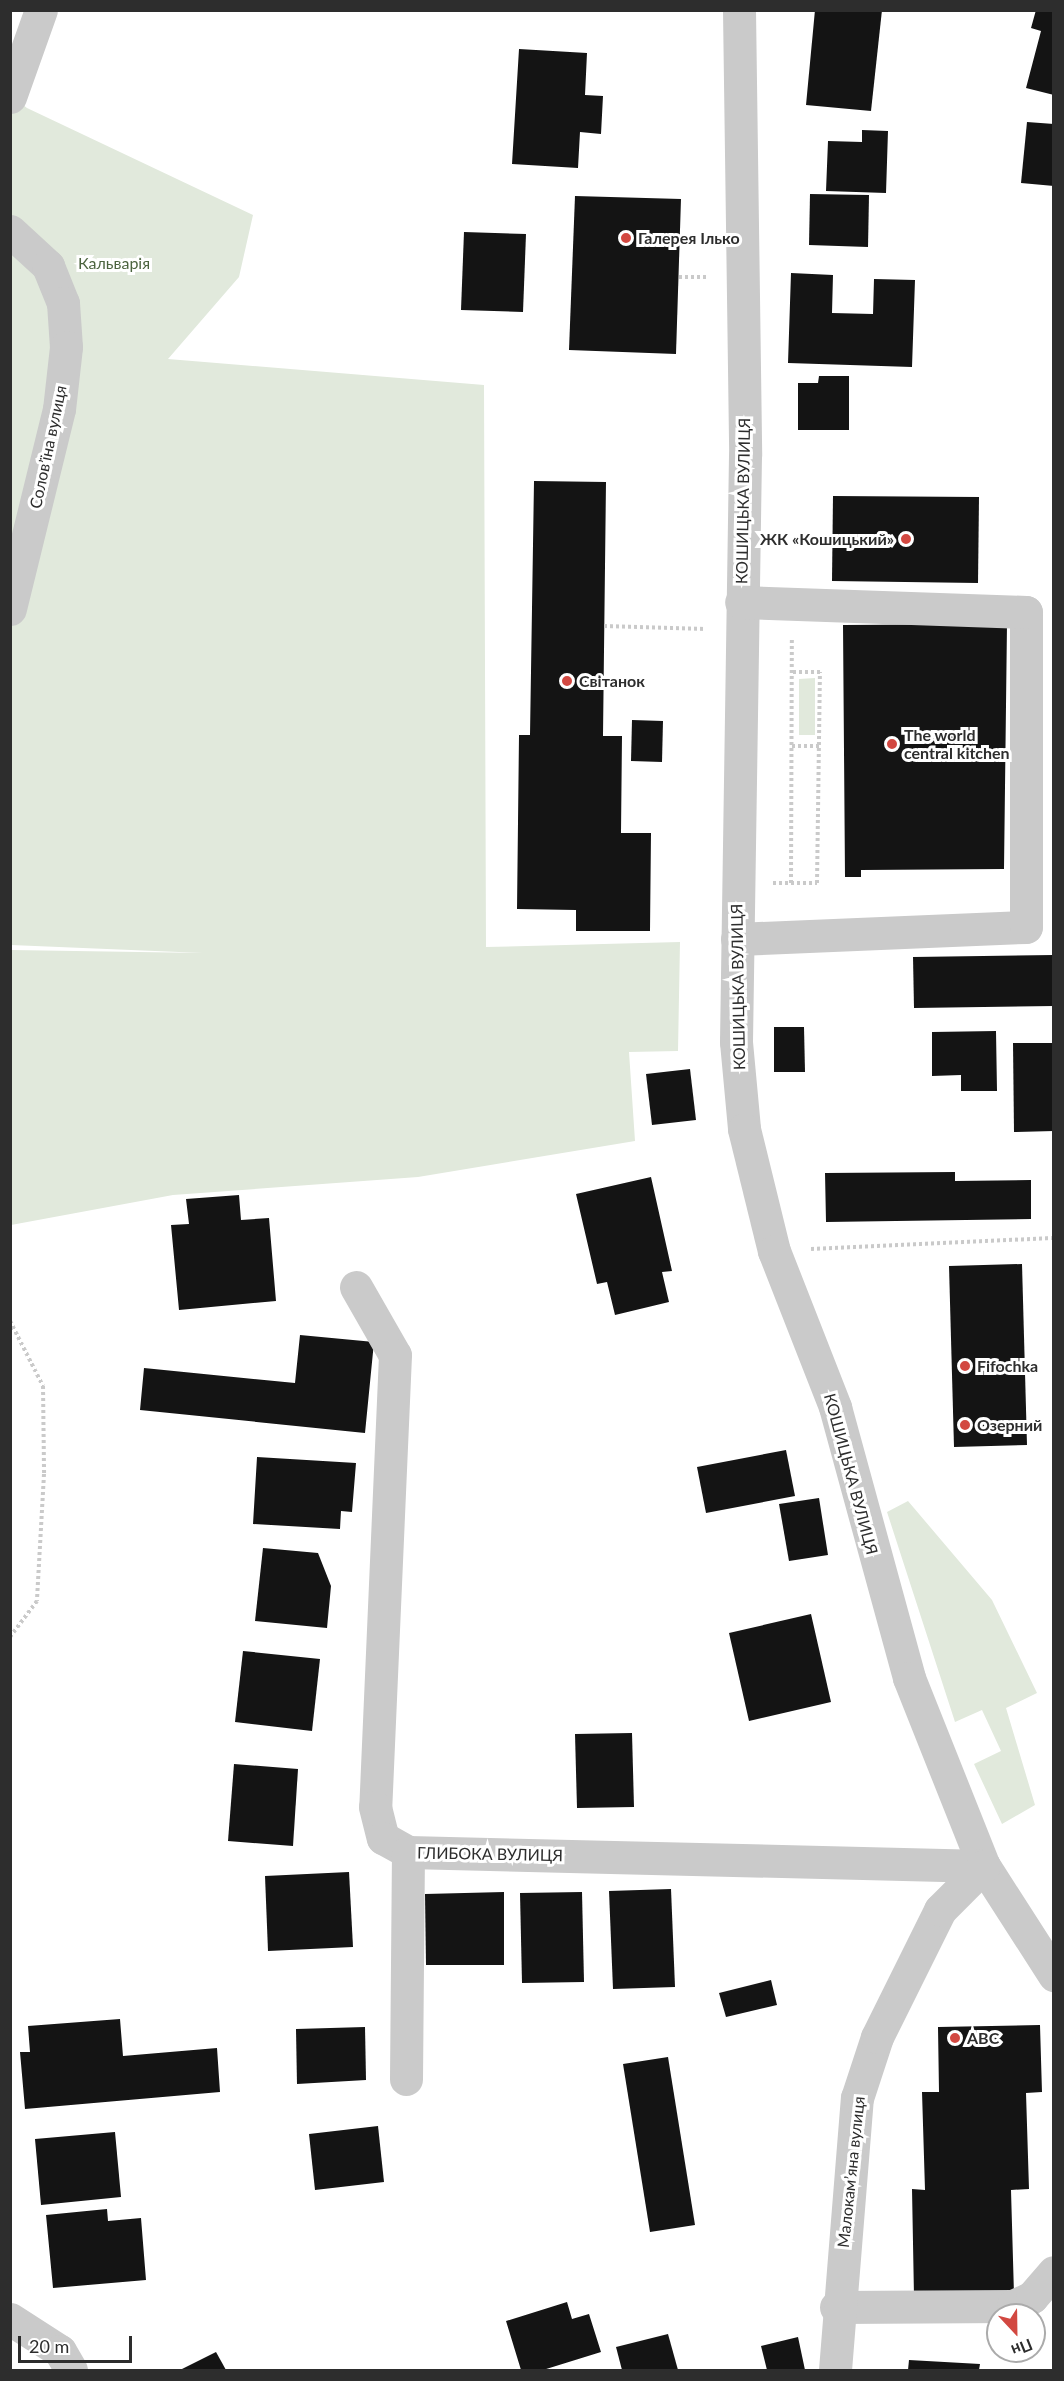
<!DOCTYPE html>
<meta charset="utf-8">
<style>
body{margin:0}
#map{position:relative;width:1064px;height:2381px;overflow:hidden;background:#fff;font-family:Lato,sans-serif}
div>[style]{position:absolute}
.green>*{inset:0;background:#e1e9dc}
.building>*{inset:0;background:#141414}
.path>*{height:4px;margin-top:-2px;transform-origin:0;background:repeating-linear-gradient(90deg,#cacaca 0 3px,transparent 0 6px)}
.minor>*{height:33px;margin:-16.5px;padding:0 16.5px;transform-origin:16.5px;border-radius:16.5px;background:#cacaca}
.dots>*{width:16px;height:16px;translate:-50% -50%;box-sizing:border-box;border:3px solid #fff;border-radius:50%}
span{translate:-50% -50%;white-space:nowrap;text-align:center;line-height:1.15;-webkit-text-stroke:6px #fff;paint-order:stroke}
.poi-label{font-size:16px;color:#2d2d2d;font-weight:700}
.left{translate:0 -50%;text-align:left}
.right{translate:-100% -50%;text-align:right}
.park-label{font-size:16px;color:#4c643f}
.street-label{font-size:16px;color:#2d2d2d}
.frame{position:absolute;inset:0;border:12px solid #2d2d2d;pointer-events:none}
.north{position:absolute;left:986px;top:2303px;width:60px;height:60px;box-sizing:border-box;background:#fff;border:2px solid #ababab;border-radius:50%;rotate:158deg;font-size:16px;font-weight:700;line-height:24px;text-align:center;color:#2d2d2d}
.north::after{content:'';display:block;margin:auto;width:21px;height:27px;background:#d24841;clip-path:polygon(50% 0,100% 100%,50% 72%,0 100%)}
.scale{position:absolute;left:18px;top:2336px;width:114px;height:27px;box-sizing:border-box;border:3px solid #2d2d2d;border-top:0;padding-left:8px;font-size:18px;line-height:21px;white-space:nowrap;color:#2d2d2d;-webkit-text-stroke:4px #fff;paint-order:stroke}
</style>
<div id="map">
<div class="green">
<i style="clip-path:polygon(10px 95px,27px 108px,253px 215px,239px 277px,168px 359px,484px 385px,486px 947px,680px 942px,678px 1051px,629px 1052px,635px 1141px,418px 1177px,173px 1195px,11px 1225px,11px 950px,203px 953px,11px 945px)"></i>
<i style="clip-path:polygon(815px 678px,815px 735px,799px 735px,799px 679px)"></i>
<i style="clip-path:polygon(908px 1501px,992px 1600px,1037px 1693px,1006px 1708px,1035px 1805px,1002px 1824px,974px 1764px,1001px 1751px,982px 1710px,955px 1722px,887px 1512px)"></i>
</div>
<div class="building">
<i style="clip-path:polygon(815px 10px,882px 10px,871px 111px,806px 105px)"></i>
<i style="clip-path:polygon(1036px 10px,1054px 10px,1054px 95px,1026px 88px,1041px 31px,1031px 28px)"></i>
<i style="clip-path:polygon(519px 49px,587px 53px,585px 95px,603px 96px,601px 134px,580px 132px,578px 168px,512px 164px)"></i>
<i style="clip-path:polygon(1027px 122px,1054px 124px,1054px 186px,1021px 183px)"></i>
<i style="clip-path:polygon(862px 130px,888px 131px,886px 193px,826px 191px,828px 141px,862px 142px)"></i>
<i style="clip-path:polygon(810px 194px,869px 195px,868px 247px,809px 245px)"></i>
<i style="clip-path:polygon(575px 196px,681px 199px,676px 354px,569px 350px)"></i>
<i style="clip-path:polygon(464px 232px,526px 234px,523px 312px,461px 310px)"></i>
<i style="clip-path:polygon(791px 273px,833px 275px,832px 313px,873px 314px,874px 279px,915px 280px,912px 367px,788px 363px)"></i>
<i style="clip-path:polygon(819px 376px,849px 376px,849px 430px,798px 430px,798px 383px,818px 383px)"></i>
<i style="clip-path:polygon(534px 481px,606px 482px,603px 736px,622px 736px,621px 833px,651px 833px,650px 931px,576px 931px,576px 910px,517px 909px,519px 735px,530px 735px)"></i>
<i style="clip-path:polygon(833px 496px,979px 497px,978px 583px,832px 581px)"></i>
<i style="clip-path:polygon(1007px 624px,1004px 869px,861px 870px,861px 877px,845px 877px,843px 625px)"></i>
<i style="clip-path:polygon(632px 720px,663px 721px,662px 762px,631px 761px)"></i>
<i style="clip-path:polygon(1054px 955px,1054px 1006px,914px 1008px,913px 957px)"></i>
<i style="clip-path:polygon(774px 1027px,804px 1027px,805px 1072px,774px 1072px)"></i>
<i style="clip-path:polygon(996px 1031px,997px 1091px,961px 1091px,961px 1075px,932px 1076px,932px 1032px)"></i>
<i style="clip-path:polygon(1013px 1043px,1054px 1043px,1054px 1131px,1014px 1132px)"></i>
<i style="clip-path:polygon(690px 1069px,696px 1120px,652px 1125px,646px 1074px)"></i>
<i style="clip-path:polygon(955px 1172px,955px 1181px,1031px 1180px,1031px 1219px,826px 1222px,825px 1173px)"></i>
<i style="clip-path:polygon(651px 1177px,672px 1271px,662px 1272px,669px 1302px,615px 1315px,607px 1282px,597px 1284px,576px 1194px)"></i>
<i style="clip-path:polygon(239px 1195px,241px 1220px,269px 1218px,276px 1301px,179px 1310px,171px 1225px,189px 1224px,186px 1199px)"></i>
<i style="clip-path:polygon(1022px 1264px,1027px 1445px,954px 1447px,949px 1266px)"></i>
<i style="clip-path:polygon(300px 1335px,374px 1342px,365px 1433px,140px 1410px,144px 1368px,295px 1383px)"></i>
<i style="clip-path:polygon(786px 1450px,795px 1496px,706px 1513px,697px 1467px)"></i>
<i style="clip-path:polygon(257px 1457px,356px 1463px,352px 1512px,341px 1511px,340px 1529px,253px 1524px)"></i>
<i style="clip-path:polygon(819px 1498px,828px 1555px,789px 1561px,779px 1504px)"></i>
<i style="clip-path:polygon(263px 1548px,318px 1553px,331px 1586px,327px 1628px,255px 1621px)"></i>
<i style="clip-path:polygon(811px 1614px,831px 1702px,749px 1721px,729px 1633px)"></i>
<i style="clip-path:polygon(243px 1651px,320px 1659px,312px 1731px,235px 1722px)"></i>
<i style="clip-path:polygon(632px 1733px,634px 1807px,577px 1808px,575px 1734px)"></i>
<i style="clip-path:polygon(234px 1764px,298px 1769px,293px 1846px,228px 1841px)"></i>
<i style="clip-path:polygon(349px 1872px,353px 1947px,268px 1951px,265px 1876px)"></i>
<i style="clip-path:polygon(671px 1889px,675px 1987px,613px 1989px,609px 1891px)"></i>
<i style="clip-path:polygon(504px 1892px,504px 1965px,426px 1965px,425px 1894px)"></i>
<i style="clip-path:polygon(582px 1892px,584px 1982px,522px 1983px,520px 1893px)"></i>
<i style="clip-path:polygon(771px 1980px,777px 2005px,726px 2017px,719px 1993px)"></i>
<i style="clip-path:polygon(120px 2019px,123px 2056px,217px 2048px,220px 2092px,25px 2109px,20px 2052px,30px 2052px,28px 2026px)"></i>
<i style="clip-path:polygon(1040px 2025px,1042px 2092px,1026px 2093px,1029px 2189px,1011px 2190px,1014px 2294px,914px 2297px,912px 2189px,925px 2190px,922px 2092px,939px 2092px,938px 2027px)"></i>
<i style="clip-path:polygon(365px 2027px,366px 2080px,297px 2084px,296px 2029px)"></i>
<i style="clip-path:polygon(668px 2057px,695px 2225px,650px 2232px,623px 2064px)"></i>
<i style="clip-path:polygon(378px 2126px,384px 2182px,315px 2190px,309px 2134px)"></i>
<i style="clip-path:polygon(115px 2132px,121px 2197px,41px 2205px,35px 2139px)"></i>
<i style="clip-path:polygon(107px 2209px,108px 2221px,141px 2218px,146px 2280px,53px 2288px,46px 2215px)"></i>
<i style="clip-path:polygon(567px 2302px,572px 2319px,589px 2314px,601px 2352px,543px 2370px,521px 2370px,506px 2321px)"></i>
<i style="clip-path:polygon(668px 2334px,678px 2370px,622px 2370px,616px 2347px)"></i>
<i style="clip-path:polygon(798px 2337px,805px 2370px,767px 2370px,761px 2346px)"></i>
<i style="clip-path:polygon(216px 2352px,226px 2370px,180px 2370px)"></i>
<i style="clip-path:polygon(909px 2360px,980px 2364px,979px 2370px,908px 2370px)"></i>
</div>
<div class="path">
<i style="left:679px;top:277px;width:28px"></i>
<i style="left:604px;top:626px;width:102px;rotate:1.7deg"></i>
<i style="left:792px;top:746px;width:27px"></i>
<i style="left:773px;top:883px;width:44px"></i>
<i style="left:817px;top:883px;width:211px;rotate:-89.2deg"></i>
<i style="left:820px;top:672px;width:28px;rotate:180deg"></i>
<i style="left:791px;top:883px;width:244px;rotate:-89.8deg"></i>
<i style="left:811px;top:1249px;width:241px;rotate:-2.6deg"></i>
<i style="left:10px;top:1321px;width:73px;rotate:63.1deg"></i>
<i style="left:43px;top:1386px;width:88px;rotate:89.3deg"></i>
<i style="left:44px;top:1474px;width:127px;rotate:93.2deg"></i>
<i style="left:37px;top:1601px;width:45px;rotate:126.9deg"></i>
</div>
<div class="minor">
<i style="left:739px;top:10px;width:445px;rotate:89.2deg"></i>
<i style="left:745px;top:455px;width:587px;rotate:90.88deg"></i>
<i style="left:736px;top:1042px;width:87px;rotate:84.7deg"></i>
<i style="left:744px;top:1129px;width:126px;rotate:76.2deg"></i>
<i style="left:774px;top:1251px;width:168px;rotate:68.6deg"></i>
<i style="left:835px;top:1407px;width:281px;rotate:74.7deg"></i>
<i style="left:909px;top:1678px;width:202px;rotate:68.3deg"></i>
<i style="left:984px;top:1866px;width:130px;rotate:57.3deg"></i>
<i style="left:10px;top:97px;width:92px;rotate:-70.4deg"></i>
<i style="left:10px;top:231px;width:52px;rotate:42.6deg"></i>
<i style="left:48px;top:266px;width:40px;rotate:68deg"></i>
<i style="left:63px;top:303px;width:44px;rotate:86.1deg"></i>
<i style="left:66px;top:347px;width:62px;rotate:96.4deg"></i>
<i style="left:59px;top:409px;width:206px;rotate:103.8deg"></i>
<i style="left:737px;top:939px;width:289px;rotate:-2.4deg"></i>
<i style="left:1026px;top:927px;width:315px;rotate:-90deg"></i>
<i style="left:1026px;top:612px;width:285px;rotate:-178deg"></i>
<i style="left:356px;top:1287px;width:78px;rotate:60.2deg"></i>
<i style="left:395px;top:1355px;width:452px;rotate:92.5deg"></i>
<i style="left:375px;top:1807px;width:32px;rotate:76deg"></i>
<i style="left:383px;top:1838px;width:29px;rotate:29deg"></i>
<i style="left:408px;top:1852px;width:576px;rotate:1.39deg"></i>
<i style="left:406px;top:2079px;width:227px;rotate:-89.5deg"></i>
<i style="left:836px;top:2307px;width:177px;rotate:-0.3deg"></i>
<i style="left:1013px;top:2306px;width:21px;rotate:-25deg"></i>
<i style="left:1032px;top:2297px;width:33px;rotate:-49deg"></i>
<i style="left:10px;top:2319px;width:59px;rotate:32.6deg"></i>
<i style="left:60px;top:2351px;width:22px;rotate:60deg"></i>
<i style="left:835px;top:2370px;width:273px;rotate:-85.4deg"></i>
<i style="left:857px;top:2098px;width:64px;rotate:-71.8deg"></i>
<i style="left:877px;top:2037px;width:142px;rotate:-63.6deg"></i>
<i style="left:940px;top:1910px;width:62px;rotate:-45deg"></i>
</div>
<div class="dots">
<i style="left:626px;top:238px;background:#d24841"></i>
<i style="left:906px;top:539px;background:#d24841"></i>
<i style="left:567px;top:681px;background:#d24841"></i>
<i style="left:892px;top:744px;background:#d24841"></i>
<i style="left:965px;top:1366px;background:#d24841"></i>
<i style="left:965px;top:1425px;background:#d24841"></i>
<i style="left:955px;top:2038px;background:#d24841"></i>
</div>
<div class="poi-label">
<span class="left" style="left:638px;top:238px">Галерея Ілько</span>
<span class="right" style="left:894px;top:539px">ЖК «Кошицький»</span>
<span class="left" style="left:579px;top:681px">Світанок</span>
<span class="left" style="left:904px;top:744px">The world<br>central kitchen</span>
<span class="left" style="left:977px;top:1366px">Fifochka</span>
<span class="left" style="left:977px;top:1425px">Озерний</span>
<span class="left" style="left:967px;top:2038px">ABC</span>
</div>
<div class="park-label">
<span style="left:114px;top:263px">Кальварія</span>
</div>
<div class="street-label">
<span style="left:48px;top:447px;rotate:-78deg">Соловʼїна вулиця</span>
<span style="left:743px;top:501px;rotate:-89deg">КОШИЦЬКА ВУЛИЦЯ</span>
<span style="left:738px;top:987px;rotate:-91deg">КОШИЦЬКА ВУЛИЦЯ</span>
<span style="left:851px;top:1474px;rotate:75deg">КОШИЦЬКА ВУЛИЦЯ</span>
<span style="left:490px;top:1854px;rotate:1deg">ГЛИБОКА ВУЛИЦЯ</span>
<span style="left:851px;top:2172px;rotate:-84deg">Малокамʼяна вулиця</span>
</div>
<div class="frame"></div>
<div class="north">Пн</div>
<div class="scale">20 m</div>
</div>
